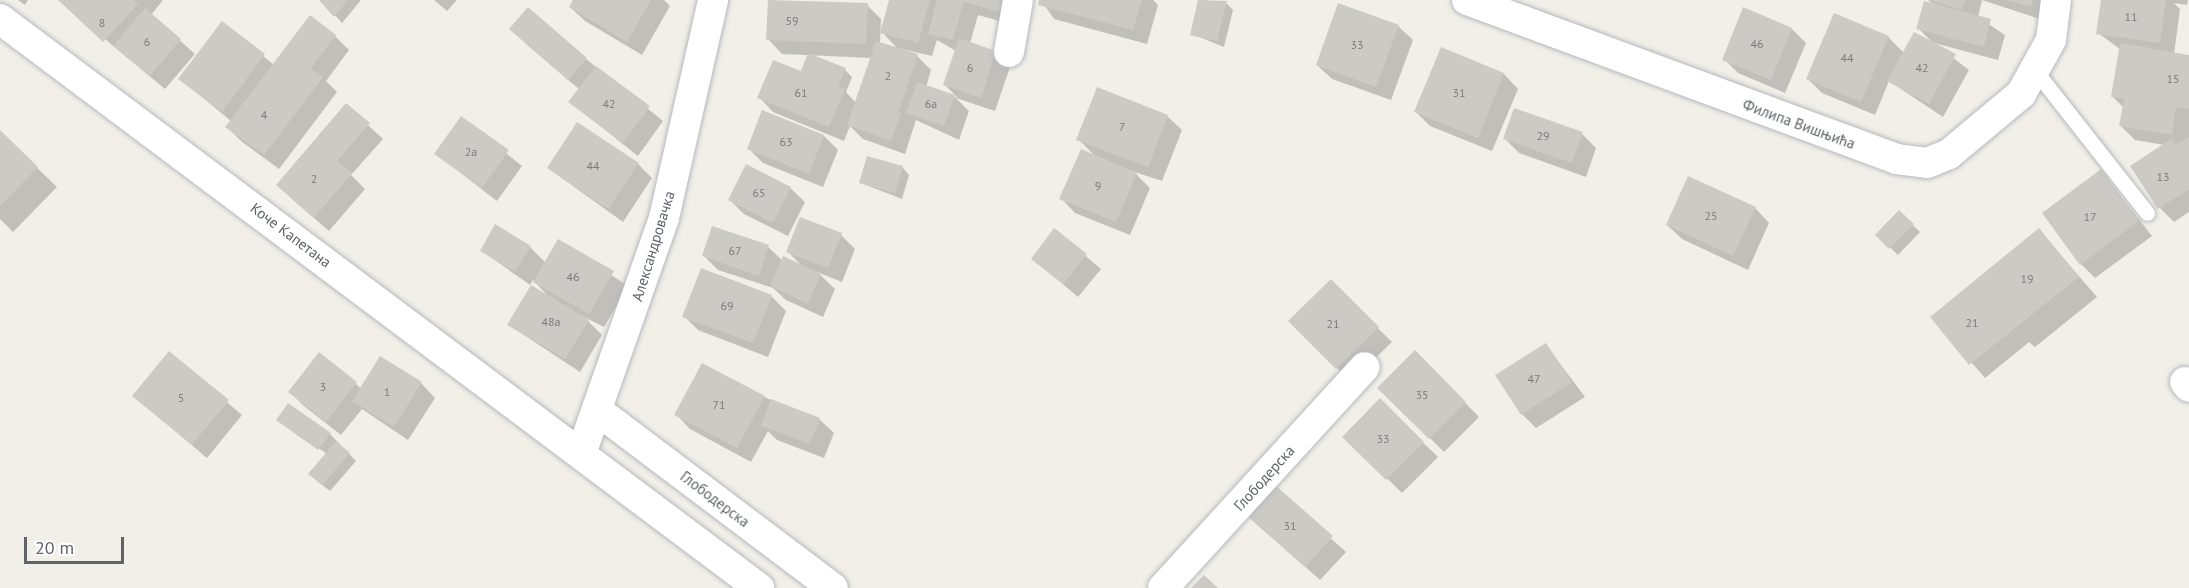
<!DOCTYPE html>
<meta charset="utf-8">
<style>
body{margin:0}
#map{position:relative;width:2189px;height:588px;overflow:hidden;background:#f1efe8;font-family:"PT Sans",sans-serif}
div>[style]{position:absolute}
.shadow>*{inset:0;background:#0003}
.building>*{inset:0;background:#cccac5}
.roads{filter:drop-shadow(0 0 2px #b5b8bc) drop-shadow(0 0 2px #b5b8bc)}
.service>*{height:15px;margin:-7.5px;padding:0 7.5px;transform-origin:7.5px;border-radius:7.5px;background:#fff}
.minor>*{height:30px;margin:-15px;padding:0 15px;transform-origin:15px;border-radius:15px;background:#fff}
span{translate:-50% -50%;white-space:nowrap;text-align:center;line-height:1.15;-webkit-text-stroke:6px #fff;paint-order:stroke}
.number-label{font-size:12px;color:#7a7d7f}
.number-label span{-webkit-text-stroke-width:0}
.street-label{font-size:15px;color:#5f6368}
.scale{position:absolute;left:24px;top:537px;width:100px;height:27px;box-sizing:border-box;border:3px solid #5f6368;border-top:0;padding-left:8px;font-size:18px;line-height:21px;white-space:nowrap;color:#5f6368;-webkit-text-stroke:4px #fff;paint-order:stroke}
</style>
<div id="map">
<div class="shadow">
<i style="clip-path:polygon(18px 0,28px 0,25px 5px)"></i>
<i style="clip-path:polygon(58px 0,163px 0,151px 15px,195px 54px,165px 89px)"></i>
<i style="clip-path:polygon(321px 0,361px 0,342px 23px)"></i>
<i style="clip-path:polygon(434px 0,457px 0,447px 11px)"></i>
<i style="clip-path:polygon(574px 0,664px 0,670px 6px,642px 55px,585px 21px,570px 7px)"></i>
<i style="clip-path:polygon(891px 0,1021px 0,1014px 25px,978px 15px,970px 44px,996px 52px,1010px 67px,995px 111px,956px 98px,969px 111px,959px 140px,916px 120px,905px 154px,863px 139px,850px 126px,844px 141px,773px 112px,759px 97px,808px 75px,845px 70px,852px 77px,846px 92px,856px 103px,872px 58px,782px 54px,768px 39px,867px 5px,881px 19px,880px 44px,917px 56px,931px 70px,926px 87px,958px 98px,945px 85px,956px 51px,937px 40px,932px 56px,897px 48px,881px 31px)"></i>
<i style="clip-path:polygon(1041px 0,1153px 0,1158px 5px,1147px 44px,1054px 19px)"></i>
<i style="clip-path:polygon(1200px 0,1226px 3px,1233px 10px,1224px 47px,1192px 34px)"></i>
<i style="clip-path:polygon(1928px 0,2051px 0,2046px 21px,1982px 0,1978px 17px,2005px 35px,1998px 60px,1934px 43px,1969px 70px,1943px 117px,1889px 81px,1875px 115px,1822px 93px,1808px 79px,1888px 37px,1904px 53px,1933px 43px,1918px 28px,1934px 5px)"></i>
<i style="clip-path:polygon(2102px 0,2188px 0,2187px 5px,2174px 3px,2180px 9px,2174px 54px,2189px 56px,2189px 212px,2174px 222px,2160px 208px,2171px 146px,2135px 140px,2121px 126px,2124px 108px,2112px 96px,2120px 49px,2098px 33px)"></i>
<i style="clip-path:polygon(222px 23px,274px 65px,335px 36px,349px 50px,326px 81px,337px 92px,279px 169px,241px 141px,227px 127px,231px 121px,180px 79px)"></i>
<i style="clip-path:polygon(1398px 26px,1413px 40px,1391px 100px,1332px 79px,1317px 65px)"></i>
<i style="clip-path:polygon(1792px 29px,1806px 43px,1785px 93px,1738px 73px,1724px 59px)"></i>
<i style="clip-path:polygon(525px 43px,586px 59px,663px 121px,638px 156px,570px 102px,580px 90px)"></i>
<i style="clip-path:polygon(1442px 49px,1504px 74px,1518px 89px,1492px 151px,1430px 126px,1416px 112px)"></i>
<i style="clip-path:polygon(346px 105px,383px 139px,351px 175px,365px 189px,329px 231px,292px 199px)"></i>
<i style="clip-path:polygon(1167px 116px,1182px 130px,1162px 181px,1114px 165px,1136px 174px,1150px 188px,1130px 235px,1075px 213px,1061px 198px,1096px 157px,1078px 139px)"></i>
<i style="clip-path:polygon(462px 118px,522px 166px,497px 201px,436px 154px)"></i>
<i style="clip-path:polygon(0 132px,57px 187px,13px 232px,0 219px)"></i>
<i style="clip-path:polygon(1582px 134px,1596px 148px,1586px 177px,1519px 153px,1505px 139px)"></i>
<i style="clip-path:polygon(824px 136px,838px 150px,823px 187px,763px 163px,749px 149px)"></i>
<i style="clip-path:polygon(638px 164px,652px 178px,623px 222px,548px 168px)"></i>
<i style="clip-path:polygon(902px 167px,909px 175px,902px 199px,861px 183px)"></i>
<i style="clip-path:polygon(2101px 171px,2152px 236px,2095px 278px,2081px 264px)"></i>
<i style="clip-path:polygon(790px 188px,805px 202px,788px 236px,744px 214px,729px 199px)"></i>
<i style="clip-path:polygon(1755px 208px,1769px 223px,1748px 270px,1682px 239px,1667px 225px)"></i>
<i style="clip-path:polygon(1899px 212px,1920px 232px,1898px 255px,1877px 235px)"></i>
<i style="clip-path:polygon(1055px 230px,1101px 269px,1078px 297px,1033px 259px)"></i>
<i style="clip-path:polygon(2039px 230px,2097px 297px,2035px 347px,2029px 342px,1985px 378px,1932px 317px)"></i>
<i style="clip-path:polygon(841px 235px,855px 249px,842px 282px,817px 272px,835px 289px,823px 317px,786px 300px,773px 288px,718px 270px,704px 256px,768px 247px,783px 261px,803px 267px,788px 252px)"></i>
<i style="clip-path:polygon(559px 241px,628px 286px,604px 327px,584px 317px,602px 335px,580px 372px,509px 325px,549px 297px,533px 280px,530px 285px,482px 251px,530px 247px,546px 263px)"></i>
<i style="clip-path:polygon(1331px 282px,1392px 342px,1351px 382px,1290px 321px)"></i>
<i style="clip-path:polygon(771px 296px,786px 311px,768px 357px,698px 330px,684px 316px)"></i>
<i style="clip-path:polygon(1546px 345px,1585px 397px,1536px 428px,1522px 414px)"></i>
<i style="clip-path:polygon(1415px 352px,1479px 417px,1444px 452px,1379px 388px)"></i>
<i style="clip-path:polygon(169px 353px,242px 415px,207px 458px,134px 396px)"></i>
<i style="clip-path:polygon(320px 355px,362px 389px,421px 383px,435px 398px,408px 440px,362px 409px,341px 435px,304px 406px,290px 392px)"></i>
<i style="clip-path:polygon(764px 397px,819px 419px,834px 433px,824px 458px,777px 440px,768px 431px,751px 462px,690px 429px,676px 414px)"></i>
<i style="clip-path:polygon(1380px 401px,1438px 457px,1402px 493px,1345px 437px)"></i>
<i style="clip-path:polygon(278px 420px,330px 434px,356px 461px,330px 491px,317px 481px,326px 453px)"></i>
<i style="clip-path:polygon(1275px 488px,1346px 552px,1320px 580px,1264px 530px)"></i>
</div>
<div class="building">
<i style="clip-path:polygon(58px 0,133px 0,138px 4px,103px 42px)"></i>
<i style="clip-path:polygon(319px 0,348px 0,334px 17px)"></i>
<i style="clip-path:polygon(573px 0,651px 0,627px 42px,569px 7px)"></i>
<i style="clip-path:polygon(768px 0,868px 3px,866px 44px,766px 40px)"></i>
<i style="clip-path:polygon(889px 0,930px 0,918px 43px,880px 33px)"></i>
<i style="clip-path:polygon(937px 0,1003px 0,1000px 12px,964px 2px,953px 40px,928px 34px)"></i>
<i style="clip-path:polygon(1039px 0,1142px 0,1133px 30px,1038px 5px)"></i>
<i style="clip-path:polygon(1198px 0,1227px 1px,1217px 41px,1190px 35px)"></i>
<i style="clip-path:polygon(1928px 0,1965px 0,1962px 10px)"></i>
<i style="clip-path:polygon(2005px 0,2033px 0,2031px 7px)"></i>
<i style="clip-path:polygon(2101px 0,2166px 0,2160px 43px,2096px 34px)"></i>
<i style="clip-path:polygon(1924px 1px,1991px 19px,1984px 47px,1916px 29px)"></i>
<i style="clip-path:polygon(1338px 3px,1399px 25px,1376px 87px,1316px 65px)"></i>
<i style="clip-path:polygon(528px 7px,587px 58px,568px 80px,509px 29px)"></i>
<i style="clip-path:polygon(1743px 7px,1792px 28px,1771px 80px,1722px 60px)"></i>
<i style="clip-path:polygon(145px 8px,181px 39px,150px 76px,113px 46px)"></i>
<i style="clip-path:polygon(1834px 13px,1889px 36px,1861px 102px,1806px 79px)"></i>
<i style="clip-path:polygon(310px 15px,336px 35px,311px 68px,323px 77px,264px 155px,225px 127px)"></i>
<i style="clip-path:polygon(222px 21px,265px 54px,222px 112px,178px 79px)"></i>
<i style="clip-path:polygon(1914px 32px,1956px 54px,1929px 104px,1887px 81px)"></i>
<i style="clip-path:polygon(959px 38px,996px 51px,981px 98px,943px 85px)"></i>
<i style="clip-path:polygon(876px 41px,918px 54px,899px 111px,893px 110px,901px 113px,891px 141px,847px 125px)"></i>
<i style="clip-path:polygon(2120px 43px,2189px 55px,2189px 109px,2176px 107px,2172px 135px,2119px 126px,2124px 99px,2111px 97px)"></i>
<i style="clip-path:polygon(1441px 47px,1504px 73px,1478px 138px,1414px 112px)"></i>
<i style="clip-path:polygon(808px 53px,846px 68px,838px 86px,845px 89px,829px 127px,757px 98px,773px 60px,801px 71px)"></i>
<i style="clip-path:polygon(596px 66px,650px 106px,623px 143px,568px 102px)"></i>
<i style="clip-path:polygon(917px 82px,955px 95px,944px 126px,906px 113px)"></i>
<i style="clip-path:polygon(1097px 87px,1168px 115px,1148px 167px,1076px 140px)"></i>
<i style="clip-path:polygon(346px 103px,370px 123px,337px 161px,352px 173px,314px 218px,276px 185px)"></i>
<i style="clip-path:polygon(1514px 108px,1583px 132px,1572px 163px,1503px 139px)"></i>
<i style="clip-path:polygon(762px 110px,824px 135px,809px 174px,747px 149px)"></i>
<i style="clip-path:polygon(461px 116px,509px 150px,482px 188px,434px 154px)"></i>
<i style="clip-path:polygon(577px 122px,639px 163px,608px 209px,547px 168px)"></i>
<i style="clip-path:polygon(0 130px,38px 167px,0 206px)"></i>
<i style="clip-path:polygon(2189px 137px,2189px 189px,2158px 209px,2130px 166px,2171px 139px,2175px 145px)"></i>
<i style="clip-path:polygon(1081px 149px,1137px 173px,1116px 222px,1059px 199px)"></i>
<i style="clip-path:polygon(867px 156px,903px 166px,895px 193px,859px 183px)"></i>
<i style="clip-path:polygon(746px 164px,791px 187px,773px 223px,728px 200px)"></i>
<i style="clip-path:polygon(2101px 169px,2139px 221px,2080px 265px,2042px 213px)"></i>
<i style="clip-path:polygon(1688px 176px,1756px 207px,1733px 256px,1666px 225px)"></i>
<i style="clip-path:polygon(1899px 210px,1914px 224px,1889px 249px,1875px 235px)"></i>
<i style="clip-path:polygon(800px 217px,842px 233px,828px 268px,786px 252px)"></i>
<i style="clip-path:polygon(495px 224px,531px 246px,515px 272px,480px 251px)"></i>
<i style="clip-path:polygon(712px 226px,769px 245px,759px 276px,702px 256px)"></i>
<i style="clip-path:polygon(1054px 228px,1087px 254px,1063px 284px,1031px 259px)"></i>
<i style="clip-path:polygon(2039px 228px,2079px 277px,1969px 365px,1930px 317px)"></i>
<i style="clip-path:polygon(558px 239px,614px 271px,589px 314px,533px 282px)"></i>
<i style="clip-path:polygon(783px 256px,821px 274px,808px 304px,770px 286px)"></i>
<i style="clip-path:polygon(701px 268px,772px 295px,753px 343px,682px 317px)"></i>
<i style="clip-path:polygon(1331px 279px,1379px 327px,1336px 369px,1288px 321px)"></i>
<i style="clip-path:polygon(531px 285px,589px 320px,565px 359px,507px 325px)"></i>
<i style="clip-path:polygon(1546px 343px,1572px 382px,1521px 415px,1495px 375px)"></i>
<i style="clip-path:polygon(1415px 350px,1466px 402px,1429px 439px,1377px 388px)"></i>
<i style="clip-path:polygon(169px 351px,229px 400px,192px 445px,132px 396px)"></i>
<i style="clip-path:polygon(319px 352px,357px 382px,326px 422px,288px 392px)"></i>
<i style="clip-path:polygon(380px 356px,422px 382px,394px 427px,352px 401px)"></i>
<i style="clip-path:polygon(702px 363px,765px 396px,737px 448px,674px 415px)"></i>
<i style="clip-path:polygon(1380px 398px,1424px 442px,1386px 480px,1342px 437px)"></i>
<i style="clip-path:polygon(771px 399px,820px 418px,810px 444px,761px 426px)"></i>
<i style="clip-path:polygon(288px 403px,331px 433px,318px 450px,276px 420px)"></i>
<i style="clip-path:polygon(336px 441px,350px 453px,322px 485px,308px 474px)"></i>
<i style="clip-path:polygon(1275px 485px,1333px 536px,1305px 567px,1247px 516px)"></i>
<i style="clip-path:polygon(1204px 575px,1218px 588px,1191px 588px)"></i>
</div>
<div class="roads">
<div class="service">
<i style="left:2037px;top:73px;width:178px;rotate:51.8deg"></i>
</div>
<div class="minor">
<i style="left:1467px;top:0;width:458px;rotate:20.3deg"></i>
<i style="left:1896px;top:159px;width:31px;rotate:7deg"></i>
<i style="left:1927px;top:163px;width:24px;rotate:-22deg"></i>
<i style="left:1949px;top:154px;width:94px;rotate:-39.8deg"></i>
<i style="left:2021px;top:94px;width:62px;rotate:-60.9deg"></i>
<i style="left:2051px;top:40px;width:40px;rotate:-82.9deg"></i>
<i style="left:0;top:19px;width:949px;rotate:36.86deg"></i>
<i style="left:1009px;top:52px;width:53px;rotate:-80.2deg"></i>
<i style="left:2185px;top:382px;width:6px;rotate:51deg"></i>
<i style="left:598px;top:411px;width:294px;rotate:37deg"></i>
<i style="left:582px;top:451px;width:247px;rotate:-70.6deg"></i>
<i style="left:664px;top:218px;width:223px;rotate:-77.3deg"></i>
<i style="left:1163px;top:588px;width:299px;rotate:-47.6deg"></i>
</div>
</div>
<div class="number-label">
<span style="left:2131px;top:17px">11</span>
<span style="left:792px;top:21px">59</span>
<span style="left:102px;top:23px">8</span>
<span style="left:147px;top:42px">6</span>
<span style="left:1757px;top:44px">46</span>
<span style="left:1357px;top:45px">33</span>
<span style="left:1847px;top:58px">44</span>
<span style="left:970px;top:68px">6</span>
<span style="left:1922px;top:68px">42</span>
<span style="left:888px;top:76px">2</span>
<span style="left:2173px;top:79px">15</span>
<span style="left:801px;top:93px">61</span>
<span style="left:1459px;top:93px">31</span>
<span style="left:609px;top:104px">42</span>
<span style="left:931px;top:104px">6a</span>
<span style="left:264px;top:115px">4</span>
<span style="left:1122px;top:127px">7</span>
<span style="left:1543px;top:136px">29</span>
<span style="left:786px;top:142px">63</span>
<span style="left:471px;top:152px">2a</span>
<span style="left:593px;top:166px">44</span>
<span style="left:2163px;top:177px">13</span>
<span style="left:314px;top:179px">2</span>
<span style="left:1098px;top:186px">9</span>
<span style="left:759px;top:193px">65</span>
<span style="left:1711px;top:216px">25</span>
<span style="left:2090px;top:217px">17</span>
<span style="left:735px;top:251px">67</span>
<span style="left:573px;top:277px">46</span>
<span style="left:2027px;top:279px">19</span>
<span style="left:727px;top:306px">69</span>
<span style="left:551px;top:322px">48a</span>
<span style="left:1972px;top:323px">21</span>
<span style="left:1333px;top:324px">21</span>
<span style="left:1534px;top:379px">47</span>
<span style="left:323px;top:387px">3</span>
<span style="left:387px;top:392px">1</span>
<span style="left:1422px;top:395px">35</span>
<span style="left:181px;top:398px">5</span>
<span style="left:719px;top:405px">71</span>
<span style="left:1383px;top:439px">33</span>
<span style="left:1290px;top:526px">31</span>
</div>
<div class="street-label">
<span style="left:1799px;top:124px;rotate:20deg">Филипа Вишњића</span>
<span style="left:291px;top:235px;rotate:37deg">Коче Капетана</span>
<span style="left:653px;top:246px;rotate:-73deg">Александровачка</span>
<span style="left:1264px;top:478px;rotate:-48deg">Глободерска</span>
<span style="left:715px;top:499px;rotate:37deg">Глободерска</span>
</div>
<div class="scale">20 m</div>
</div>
